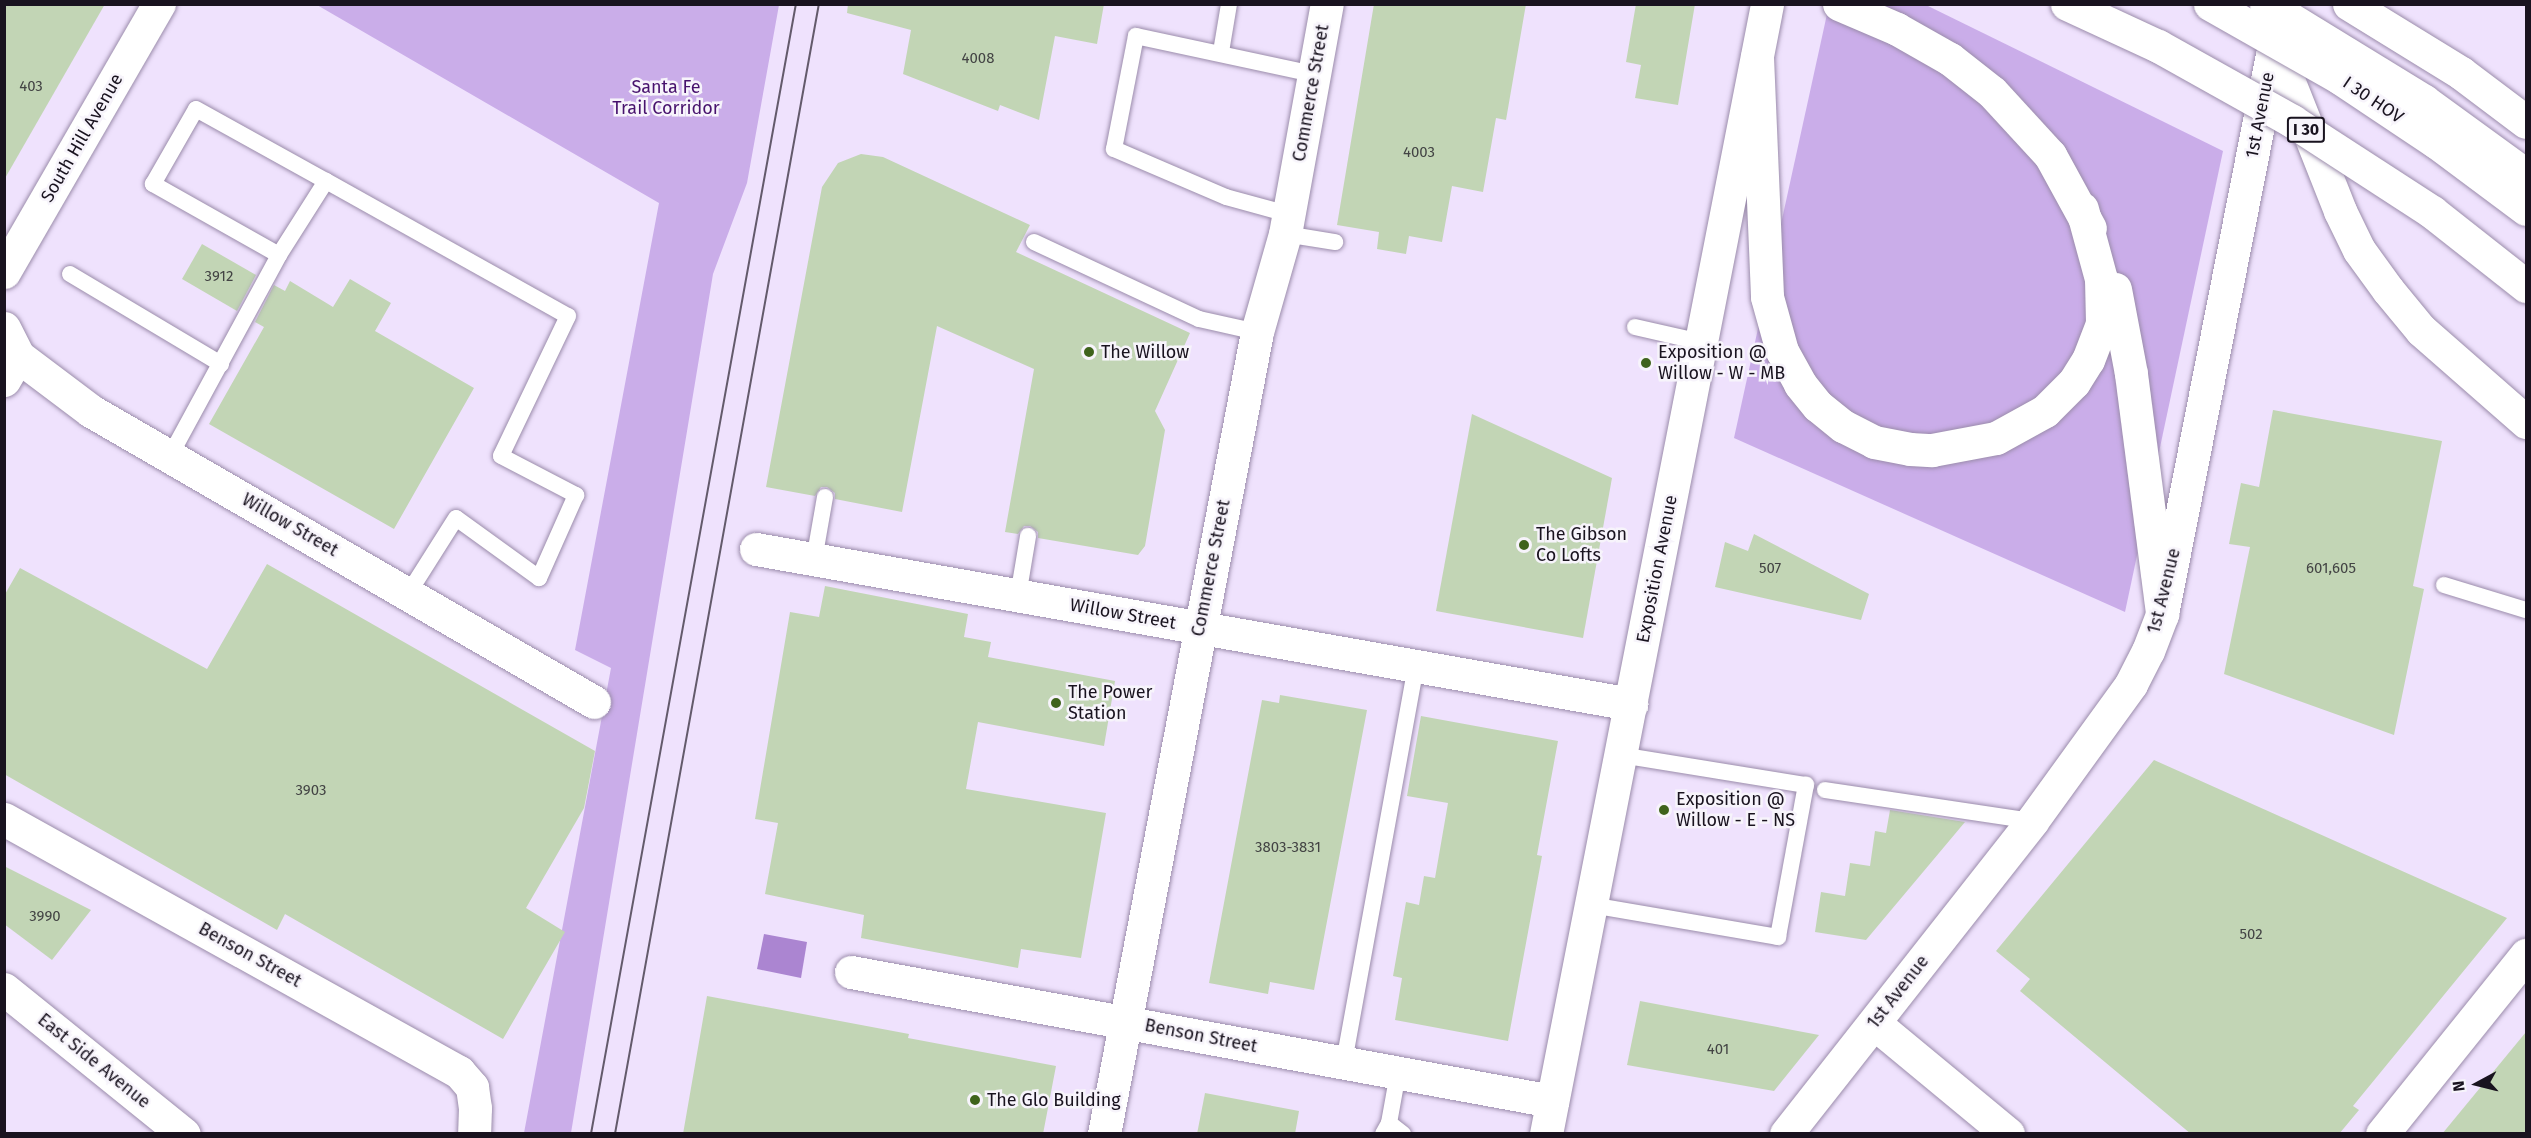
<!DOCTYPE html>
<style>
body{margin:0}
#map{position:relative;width:2531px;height:1138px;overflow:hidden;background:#efe2fd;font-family:"Fira Sans",sans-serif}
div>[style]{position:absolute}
.green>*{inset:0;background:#caade9}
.water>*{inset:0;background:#ab85d1}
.building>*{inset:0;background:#c2d5b5}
.roads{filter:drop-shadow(0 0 2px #9b8cab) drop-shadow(0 0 2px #9b8cab)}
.lane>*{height:16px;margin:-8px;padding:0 8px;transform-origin:8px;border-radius:8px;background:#fff}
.street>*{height:33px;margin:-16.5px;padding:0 16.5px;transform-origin:16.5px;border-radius:16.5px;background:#fff}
.secondary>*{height:33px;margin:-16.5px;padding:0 16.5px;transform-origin:16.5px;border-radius:16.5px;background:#fff}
.highway>*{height:33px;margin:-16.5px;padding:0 16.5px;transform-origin:16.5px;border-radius:16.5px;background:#fff}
.tram>*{height:1.5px;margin:-0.75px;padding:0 0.75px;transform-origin:0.75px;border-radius:0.75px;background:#635a6b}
.bridges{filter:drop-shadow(0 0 2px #9b8cab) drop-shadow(0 0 2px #9b8cab)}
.highway-bridge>*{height:33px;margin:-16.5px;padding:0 16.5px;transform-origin:16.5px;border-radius:16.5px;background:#fff}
.dots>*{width:16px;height:16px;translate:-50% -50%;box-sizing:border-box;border:3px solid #f7f4fb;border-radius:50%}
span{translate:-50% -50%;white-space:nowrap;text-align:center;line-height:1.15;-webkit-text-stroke:5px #f7f4fb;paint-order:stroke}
.number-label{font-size:15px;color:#434444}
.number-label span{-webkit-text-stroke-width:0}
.shield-label span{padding:2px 4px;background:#f7f4fb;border:2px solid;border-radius:4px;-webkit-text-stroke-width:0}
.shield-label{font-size:16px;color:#19131f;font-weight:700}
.park-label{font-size:18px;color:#47126d}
.street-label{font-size:18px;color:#19131f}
.poi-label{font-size:18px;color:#19131f}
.left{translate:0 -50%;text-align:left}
.frame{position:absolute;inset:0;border:6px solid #19131f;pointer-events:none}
.north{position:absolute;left:2447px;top:1054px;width:60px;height:60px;-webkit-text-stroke:4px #f7f4fb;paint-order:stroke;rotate:263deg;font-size:16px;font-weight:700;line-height:24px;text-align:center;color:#19131f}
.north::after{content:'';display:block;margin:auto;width:21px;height:27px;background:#19131f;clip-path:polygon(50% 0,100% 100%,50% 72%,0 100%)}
</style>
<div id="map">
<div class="green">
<i style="clip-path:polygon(317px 5px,779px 5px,747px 183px,713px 274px,571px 1133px,524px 1133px,611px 668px,575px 650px,659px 203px)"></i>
<i style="clip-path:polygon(1829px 5px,1926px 5px,2223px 151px,2125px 612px,1734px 438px)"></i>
</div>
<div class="water">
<i style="clip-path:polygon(764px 934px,807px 942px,801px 978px,757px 969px)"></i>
</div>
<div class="building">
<i style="clip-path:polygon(4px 4px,105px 4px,4px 180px)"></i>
<i style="clip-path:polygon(848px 4px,1104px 4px,1097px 44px,1055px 36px,1039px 120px,1000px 105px,998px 111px,903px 74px,911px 30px,847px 13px)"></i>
<i style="clip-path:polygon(1374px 4px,1526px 4px,1506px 120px,1496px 118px,1483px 192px,1452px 186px,1442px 242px,1409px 236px,1406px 254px,1377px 249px,1379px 232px,1337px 225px)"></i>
<i style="clip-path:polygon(1636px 4px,1695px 4px,1678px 105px,1635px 98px,1641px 65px,1626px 62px)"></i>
<i style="clip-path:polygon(861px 154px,883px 157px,1030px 225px,1016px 252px,1190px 333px,1155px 411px,1165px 430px,1145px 546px,1138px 555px,1038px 538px,1038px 532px,1030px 526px,1024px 526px,1018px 534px,1005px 532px,1034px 369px,937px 326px,902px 512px,835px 499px,835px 493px,827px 487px,821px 487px,815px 496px,766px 487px,822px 187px,838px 163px)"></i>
<i style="clip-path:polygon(202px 244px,256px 275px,237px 311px,182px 279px)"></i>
<i style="clip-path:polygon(350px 279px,391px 303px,375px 331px,474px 388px,394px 529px,209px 424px,264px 327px,255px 322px,274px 285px,285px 291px,290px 281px,333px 307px)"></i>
<i style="clip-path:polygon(2273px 410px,2442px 441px,2413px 586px,2424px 589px,2394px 735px,2224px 674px,2250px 547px,2229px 544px,2241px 483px,2259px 487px)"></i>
<i style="clip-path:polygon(1472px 414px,1612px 478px,1583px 638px,1436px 611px)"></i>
<i style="clip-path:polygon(1754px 534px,1869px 594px,1861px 620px,1715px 587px,1725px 542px,1748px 551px)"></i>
<i style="clip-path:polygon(267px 564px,595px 751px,584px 808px,526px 908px,565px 932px,503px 1039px,285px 914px,277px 930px,4px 774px,4px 596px,20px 568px,207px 669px)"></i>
<i style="clip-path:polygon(825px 586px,968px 614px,964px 637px,991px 642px,988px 657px,1115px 681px,1104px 746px,978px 722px,966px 789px,1106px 813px,1081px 958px,1021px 949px,1018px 968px,861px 938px,864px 915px,765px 894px,778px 823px,755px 819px,790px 612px,819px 617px)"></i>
<i style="clip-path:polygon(1280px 695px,1367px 710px,1314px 990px,1270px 982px,1268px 994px,1209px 983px,1262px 700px,1279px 703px)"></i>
<i style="clip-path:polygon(1421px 716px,1558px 741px,1537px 855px,1542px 856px,1508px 1041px,1395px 1020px,1402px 978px,1393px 976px,1406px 902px,1419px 905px,1424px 876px,1435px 878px,1448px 803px,1407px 796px)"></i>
<i style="clip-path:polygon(2154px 760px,2507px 918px,2353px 1106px,2359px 1110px,2339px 1134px,2191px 1134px,2020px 991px,2030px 979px,1996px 951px)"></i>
<i style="clip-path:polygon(1890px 810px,1965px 822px,1866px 940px,1815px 932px,1821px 892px,1845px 896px,1850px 863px,1870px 866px,1875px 831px,1886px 833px)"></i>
<i style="clip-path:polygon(4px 866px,91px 910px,52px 960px,4px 924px)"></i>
<i style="clip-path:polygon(707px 996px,909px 1034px,908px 1038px,1056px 1066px,1043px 1134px,683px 1134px)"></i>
<i style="clip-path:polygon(1640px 1001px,1819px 1035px,1774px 1091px,1627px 1065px)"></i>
<i style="clip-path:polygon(2526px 1032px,2526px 1134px,2442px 1134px)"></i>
<i style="clip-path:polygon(1205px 1093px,1299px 1111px,1295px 1134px,1197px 1134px)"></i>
</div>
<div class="roads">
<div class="lane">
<i style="left:1221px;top:52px;width:49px;rotate:-80.5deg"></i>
<i style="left:326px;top:181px;width:88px;rotate:122.4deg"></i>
<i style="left:279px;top:255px;width:145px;rotate:-150.6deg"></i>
<i style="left:153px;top:184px;width:86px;rotate:-60.2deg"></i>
<i style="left:196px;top:109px;width:149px;rotate:29deg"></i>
<i style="left:326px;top:181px;width:277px;rotate:29.2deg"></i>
<i style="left:568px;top:316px;width:155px;rotate:115.6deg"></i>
<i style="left:501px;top:456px;width:85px;rotate:27.5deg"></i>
<i style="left:576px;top:495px;width:91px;rotate:114deg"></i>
<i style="left:539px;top:578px;width:102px;rotate:-144.1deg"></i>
<i style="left:456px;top:518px;width:90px;rotate:122.3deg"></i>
<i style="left:1288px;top:214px;width:64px;rotate:-164.7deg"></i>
<i style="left:1226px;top:197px;width:122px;rotate:-156.8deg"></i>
<i style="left:1114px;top:149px;width:115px;rotate:-79deg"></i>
<i style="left:1136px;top:36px;width:182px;rotate:12.1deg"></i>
<i style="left:1285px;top:234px;width:51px;rotate:9.1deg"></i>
<i style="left:1034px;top:242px;width:182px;rotate:25deg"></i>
<i style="left:1199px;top:319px;width:59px;rotate:12.6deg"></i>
<i style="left:70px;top:274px;width:176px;rotate:30.8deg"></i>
<i style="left:1635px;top:327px;width:68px;rotate:12.8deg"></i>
<i style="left:170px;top:456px;width:229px;rotate:-61.5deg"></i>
<i style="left:814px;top:560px;width:64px;rotate:-80.1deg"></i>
<i style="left:2444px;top:585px;width:86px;rotate:17deg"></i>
<i style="left:1018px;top:596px;width:61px;rotate:-80.5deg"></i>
<i style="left:1825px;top:790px;width:209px;rotate:8.5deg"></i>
<i style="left:1591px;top:905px;width:190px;rotate:9.7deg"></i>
<i style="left:1778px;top:937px;width:155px;rotate:-79.6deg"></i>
<i style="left:1806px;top:785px;width:187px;rotate:-170.8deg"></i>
<i style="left:1344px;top:1062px;width:402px;rotate:-79.7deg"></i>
<i style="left:1389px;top:1123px;width:18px;rotate:38deg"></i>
<i style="left:1383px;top:1134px;width:13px;rotate:-61deg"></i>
<i style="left:1389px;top:1123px;width:51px;rotate:-79.8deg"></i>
</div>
<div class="street">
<i style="left:4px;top:272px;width:310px;rotate:-60deg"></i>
<i style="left:4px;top:328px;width:31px;rotate:63deg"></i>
<i style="left:18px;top:356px;width:91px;rotate:37deg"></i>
<i style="left:91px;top:411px;width:581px;rotate:30.05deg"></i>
<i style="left:4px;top:380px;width:28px;rotate:-60deg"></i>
<i style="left:756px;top:549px;width:889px;rotate:10.05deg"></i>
<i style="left:4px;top:819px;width:521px;rotate:29.08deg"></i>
<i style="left:459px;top:1072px;width:20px;rotate:49deg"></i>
<i style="left:472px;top:1087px;width:21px;rotate:82deg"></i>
<i style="left:475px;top:1108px;width:26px;rotate:92deg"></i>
<i style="left:851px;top:972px;width:713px;rotate:10.43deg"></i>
<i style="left:4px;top:989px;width:231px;rotate:38.9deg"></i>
<i style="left:1874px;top:1023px;width:174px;rotate:39.6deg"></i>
</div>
<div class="secondary">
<i style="left:1104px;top:1134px;width:816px;rotate:-79.2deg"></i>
<i style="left:1257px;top:332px;width:102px;rotate:-74.1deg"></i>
<i style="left:1285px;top:234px;width:234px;rotate:-79.7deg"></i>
<i style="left:1546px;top:1134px;width:1151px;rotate:-78.93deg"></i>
<i style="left:1786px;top:1134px;width:398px;rotate:-51.8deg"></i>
<i style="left:2032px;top:821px;width:169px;rotate:-54.1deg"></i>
<i style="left:2131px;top:684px;width:37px;rotate:-63deg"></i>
<i style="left:2148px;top:651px;width:40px;rotate:-69deg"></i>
<i style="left:2162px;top:614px;width:581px;rotate:-78.88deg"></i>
<i style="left:2382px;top:1134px;width:230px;rotate:-51.2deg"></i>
</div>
<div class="highway">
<i style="left:1839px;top:4px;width:63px;rotate:23.3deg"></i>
<i style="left:1897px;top:29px;width:61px;rotate:29.5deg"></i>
<i style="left:1950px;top:59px;width:53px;rotate:38.2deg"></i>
<i style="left:1992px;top:92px;width:86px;rotate:47.4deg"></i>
<i style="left:2050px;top:155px;width:83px;rotate:61.3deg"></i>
<i style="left:2349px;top:4px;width:132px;rotate:31.6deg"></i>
<i style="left:2461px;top:73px;width:81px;rotate:37deg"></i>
<i style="left:2274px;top:44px;width:180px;rotate:68.4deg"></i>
<i style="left:2340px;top:211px;width:43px;rotate:64deg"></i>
<i style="left:2359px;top:250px;width:49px;rotate:54.1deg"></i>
<i style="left:2388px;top:290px;width:52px;rotate:50.5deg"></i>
<i style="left:2421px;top:330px;width:140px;rotate:41.2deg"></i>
<i style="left:1757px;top:57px;width:240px;rotate:87.6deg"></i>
<i style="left:1767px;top:297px;width:56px;rotate:74.5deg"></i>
<i style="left:1782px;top:351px;width:38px;rotate:61deg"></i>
<i style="left:1800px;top:384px;width:28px;rotate:51deg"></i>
<i style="left:1818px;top:406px;width:32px;rotate:39deg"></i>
<i style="left:1843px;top:426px;width:35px;rotate:27deg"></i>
<i style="left:1874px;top:442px;width:37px;rotate:11deg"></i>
<i style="left:1910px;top:449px;width:22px;rotate:3deg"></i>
<i style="left:1932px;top:450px;width:65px;rotate:-10.6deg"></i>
<i style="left:1996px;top:438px;width:56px;rotate:-28.9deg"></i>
<i style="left:2045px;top:411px;width:41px;rotate:-45deg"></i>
<i style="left:2074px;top:382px;width:26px;rotate:-58deg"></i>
<i style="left:2088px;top:360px;width:40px;rotate:-69deg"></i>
<i style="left:2102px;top:323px;width:44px;rotate:-91.3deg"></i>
<i style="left:2101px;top:279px;width:73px;rotate:-105.2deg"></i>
<i style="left:2115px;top:289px;width:86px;rotate:79.3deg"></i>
<i style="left:2131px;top:374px;width:242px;rotate:82.6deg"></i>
</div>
</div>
<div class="tram">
<i style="left:591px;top:1134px;width:1148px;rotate:-79.72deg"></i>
<i style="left:615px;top:1134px;width:1148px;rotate:-79.77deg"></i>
</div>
<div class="bridges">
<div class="highway-bridge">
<i style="left:2067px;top:4px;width:100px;rotate:24.8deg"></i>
<i style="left:2158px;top:46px;width:154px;rotate:29.2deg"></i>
<i style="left:2292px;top:121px;width:167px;rotate:33deg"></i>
<i style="left:2432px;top:212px;width:120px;rotate:38.2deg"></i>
<i style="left:2210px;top:4px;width:150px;rotate:29.6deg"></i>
<i style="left:2340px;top:78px;width:115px;rotate:33.7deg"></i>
<i style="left:2436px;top:142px;width:112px;rotate:36.7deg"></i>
<i style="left:2266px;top:4px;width:185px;rotate:31.5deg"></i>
<i style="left:2424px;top:101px;width:126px;rotate:36deg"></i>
</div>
</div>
<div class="dots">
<i style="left:1089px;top:352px;background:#3f631c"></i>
<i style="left:1646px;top:363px;background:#3f631c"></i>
<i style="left:1524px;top:545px;background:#3f631c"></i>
<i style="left:1056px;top:703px;background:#3f631c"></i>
<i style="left:1664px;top:810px;background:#3f631c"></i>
<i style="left:975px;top:1100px;background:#3f631c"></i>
</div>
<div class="number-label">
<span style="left:978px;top:59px">4008</span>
<span style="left:31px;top:87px">403</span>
<span style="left:1419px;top:153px">4003</span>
<span style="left:219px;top:277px">3912</span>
<span style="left:1770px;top:569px">507</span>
<span style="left:2331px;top:569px">601,605</span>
<span style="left:311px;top:791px">3903</span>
<span style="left:1288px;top:848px">3803-3831</span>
<span style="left:45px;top:917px">3990</span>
<span style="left:2251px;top:935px">502</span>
<span style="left:1718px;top:1050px">401</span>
</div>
<div class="shield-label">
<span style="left:2306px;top:130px">I 30</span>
</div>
<div class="park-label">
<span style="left:666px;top:98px">Santa Fe<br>Trail Corridor</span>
</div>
<div class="street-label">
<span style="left:1311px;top:93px;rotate:-80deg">Commerce Street</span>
<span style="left:2373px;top:100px;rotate:34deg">I 30 HOV</span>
<span style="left:2260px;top:115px;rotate:-79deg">1st Avenue</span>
<span style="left:82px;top:138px;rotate:-60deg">South Hill Avenue</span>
<span style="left:290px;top:525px;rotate:30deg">Willow Street</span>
<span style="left:1211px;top:568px;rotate:-79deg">Commerce Street</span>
<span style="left:1657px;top:569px;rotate:-79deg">Exposition Avenue</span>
<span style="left:2164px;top:591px;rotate:-76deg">1st Avenue</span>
<span style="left:1123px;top:614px;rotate:10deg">Willow Street</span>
<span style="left:250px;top:955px;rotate:29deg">Benson Street</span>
<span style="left:1898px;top:992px;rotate:-52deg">1st Avenue</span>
<span style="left:1201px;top:1036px;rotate:11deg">Benson Street</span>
<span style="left:94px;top:1061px;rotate:39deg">East Side Avenue</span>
</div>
<div class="poi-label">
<span class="left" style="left:1101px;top:352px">The Willow</span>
<span class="left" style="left:1658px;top:363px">Exposition @<br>Willow - W - MB</span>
<span class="left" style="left:1536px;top:545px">The Gibson<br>Co Lofts</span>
<span class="left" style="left:1068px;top:703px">The Power<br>Station</span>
<span class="left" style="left:1676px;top:810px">Exposition @<br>Willow - E - NS</span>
<span class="left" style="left:987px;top:1100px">The Glo Building</span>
</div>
<div class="frame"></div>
<div class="north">N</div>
</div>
